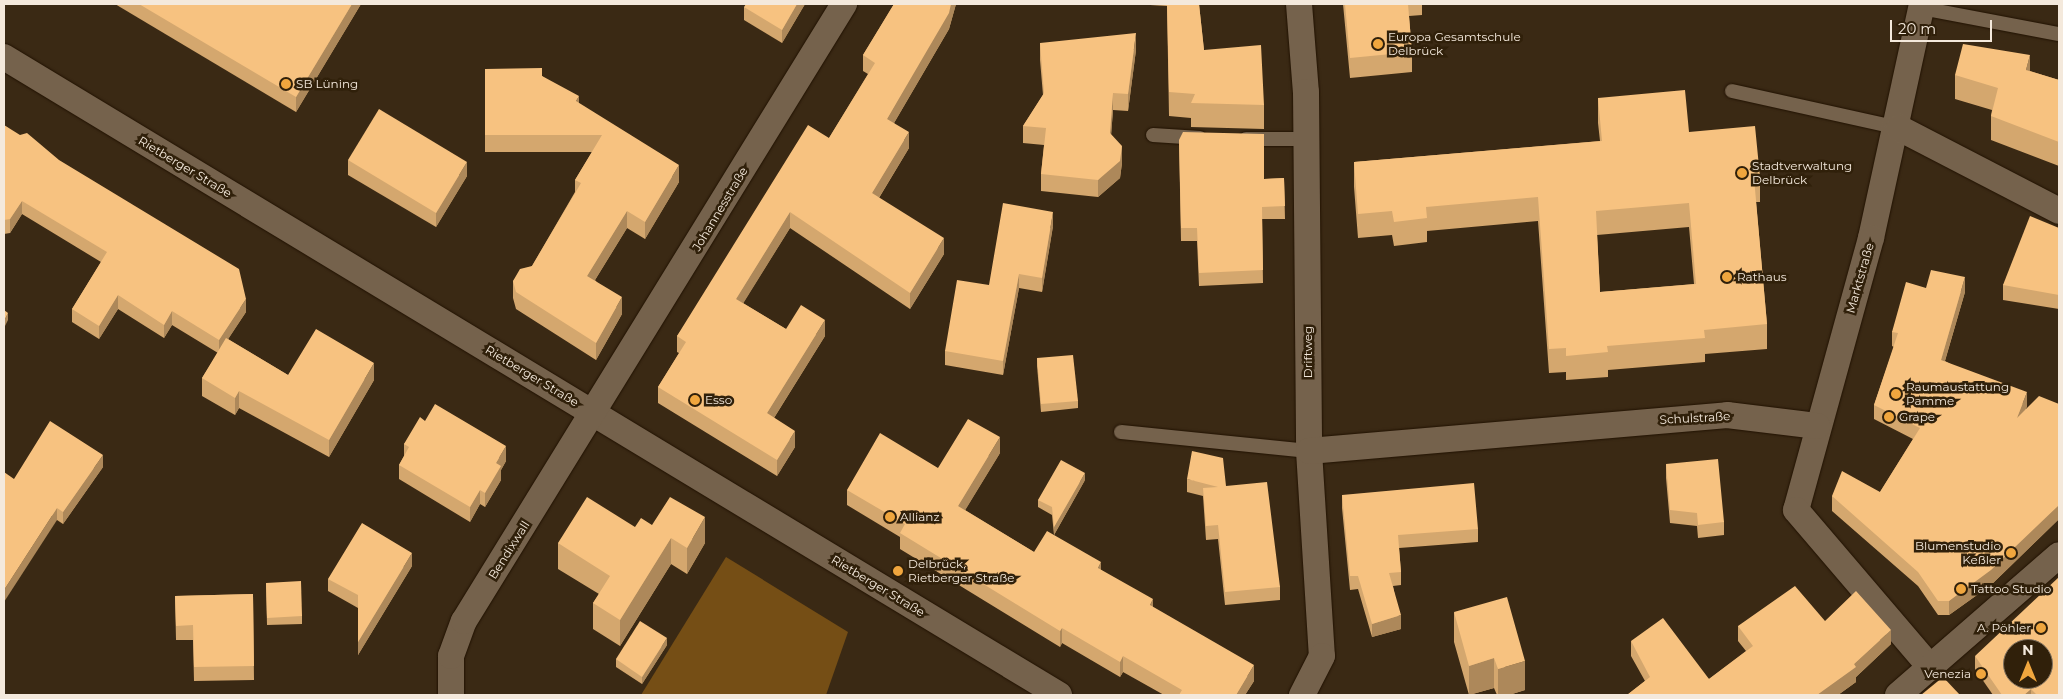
<!DOCTYPE html>
<meta charset="utf-8">
<style>
body{margin:0}
#map{position:relative;width:2063px;height:699px;overflow:hidden;background:#3a2914;font-family:Montserrat,sans-serif}
div>[style]{position:absolute}
.green>*{inset:0;background:#754e15}
.roads{filter:drop-shadow(0 0 1px #211200) drop-shadow(0 0 1px #211200)}
.service>*{height:14px;margin:-7px;padding:0 7px;transform-origin:7px;border-radius:7px;background:#75624c}
.minor>*{height:26px;margin:-13px;padding:0 13px;transform-origin:13px;border-radius:13px;background:#75624c}
.wall>*{inset:0;background:#d4a76e}
.shaded-wall>*{inset:0;background:#ad885a}
.building>*{inset:0;background:#f7c280}
.dots>*{width:14px;height:14px;translate:-50% -50%;box-sizing:border-box;border:2px solid #30200a;border-radius:50%}
span{translate:-50% -50%;white-space:nowrap;text-align:center;line-height:1.15;-webkit-text-stroke:5px #30200a;paint-order:stroke}
.poi-label{font-size:12px;color:#f4e9dc}
.left{translate:0 -50%;text-align:left}
.right{translate:-100% -50%;text-align:right}
.street-label{font-size:12px;color:#f4e9dc}
.frame{position:absolute;inset:0;border:5px solid #f4e9dc;pointer-events:none}
.north{position:absolute;left:2003px;top:639px;width:50px;height:50px;box-sizing:border-box;background:#30200a;border:1px solid #7e705e;border-radius:50%;rotate:0deg;font-size:14px;font-weight:700;line-height:20px;text-align:center;color:#f4e9dc}
.north::after{content:'';display:block;margin:auto;width:18px;height:22px;background:#f0a63e;clip-path:polygon(50% 0,100% 100%,50% 72%,0 100%)}
.scale{position:absolute;left:1890px;top:20px;width:102px;height:22px;box-sizing:border-box;border:2px solid #f4e9dc;border-top:0;padding-left:6px;font-size:15px;line-height:18px;white-space:nowrap;color:#f4e9dc;-webkit-text-stroke:4px #30200a;paint-order:stroke}
</style>
<div id="map">
<div class="green">
<i style="clip-path:polygon(726px 557px,848px 632px,826px 695px,641px 695px)"></i>
</div>
<div class="roads">
<div class="service">
<i style="left:1921px;top:8px;width:140px;rotate:10.7deg"></i>
<i style="left:1732px;top:91px;width:171px;rotate:12.5deg"></i>
<i style="left:1153px;top:135px;width:47px;rotate:3.7deg"></i>
<i style="left:1246px;top:139px;width:60px"></i>
<i style="left:1121px;top:432px;width:189px;rotate:5.8deg"></i>
</div>
<div class="minor">
<i style="left:1299px;top:4px;width:88px;rotate:85.5deg"></i>
<i style="left:1306px;top:92px;width:359px;rotate:89.5deg"></i>
<i style="left:1309px;top:451px;width:205px;rotate:86.4deg"></i>
<i style="left:1322px;top:656px;width:44px;rotate:117.1deg"></i>
<i style="left:1922px;top:4px;width:239px;rotate:102.3deg"></i>
<i style="left:1871px;top:238px;width:282px;rotate:105.4deg"></i>
<i style="left:1796px;top:510px;width:208px;rotate:49.5deg"></i>
<i style="left:4px;top:57px;width:1233px;rotate:31.16deg"></i>
<i style="left:1899px;top:128px;width:180px;rotate:27.4deg"></i>
<i style="left:1309px;top:451px;width:420px;rotate:-4.9deg"></i>
<i style="left:1727px;top:415px;width:91px;rotate:7deg"></i>
<i style="left:451px;top:695px;width:39px;rotate:-90deg"></i>
<i style="left:451px;top:656px;width:37px;rotate:-70deg"></i>
<i style="left:464px;top:621px;width:725px;rotate:-58.37deg"></i>
<i style="left:1898px;top:695px;width:213px;rotate:-41deg"></i>
</div>
</div>
<div class="wall">
<i style="clip-path:polygon(115px 4px,361px 4px,296px 112px)"></i>
<i style="clip-path:polygon(805px 4px,782px 43px,744px 20px,744px 7px)"></i>
<i style="clip-path:polygon(894px 4px,956px 4px,949px 29px,894px 123px,909px 148px,879px 198px,944px 254px,910px 309px,790px 228px,743px 303px,786px 329px,825px 336px,774px 418px,795px 447px,777px 476px,658px 403px,658px 387px,679px 353px,677px 352px,677px 336px,829px 138px,868px 74px,863px 71px,863px 55px)"></i>
<i style="clip-path:polygon(1133px 4px,1199px 4px,1204px 50px,1264px 105px,1264px 129px,1191px 127px,1191px 118px,1169px 116px,1167px 6px)"></i>
<i style="clip-path:polygon(1343px 4px,1422px 4px,1422px 15px,1409px 16px,1412px 52px,1412px 72px,1350px 78px)"></i>
<i style="clip-path:polygon(1040px 43px,1136px 50px,1128px 111px,1113px 110px,1111px 135px,1122px 163px,1120px 178px,1098px 197px,1041px 191px,1041px 174px,1044px 145px,1023px 143px,1023px 126px,1043px 95px,1040px 60px)"></i>
<i style="clip-path:polygon(485px 69px,542px 76px,679px 182px,645px 239px,627px 228px,595px 280px,622px 314px,596px 360px,516px 309px,513px 298px,513px 281px,532px 266px,575px 192px,575px 180px,592px 152px,485px 152px)"></i>
<i style="clip-path:polygon(2030px 71px,2059px 80px,2059px 166px,1991px 140px,1991px 116px,1992px 110px,1955px 99px,1955px 75px)"></i>
<i style="clip-path:polygon(evenodd,1598px 98px,1689px 132px,1760px 177px,1760px 202px,1756px 202px,1767px 324px,1767px 349px,1705px 354px,1705px 362px,1608px 370px,1608px 377px,1566px 380px,1566px 372px,1549px 373px,1538px 221px,1427px 231px,1427px 242px,1394px 246px,1392px 235px,1358px 238px,1354px 187px,1354px 162px,1600px 141px,1598px 123px,1598px 98px,1689px 227px,1694px 284px,1600px 292px,1597px 235px,1689px 227px)"></i>
<i style="clip-path:polygon(4px 125px,246px 312px,228px 339px,288px 375px,374px 380px,329px 457px,239px 408px,235px 415px,202px 396px,202px 378px,218px 353px,172px 325px,164px 338px,118px 309px,99px 339px,72px 322px,72px 309px,101px 262px,22px 214px,10px 233px,4px 234px)"></i>
<i style="clip-path:polygon(1179px 140px,1264px 179px,1284px 178px,1285px 219px,1262px 219px,1263px 283px,1199px 286px,1197px 241px,1181px 241px)"></i>
<i style="clip-path:polygon(348px 160px,467px 176px,436px 227px,348px 175px)"></i>
<i style="clip-path:polygon(1053px 226px,1042px 292px,1019px 288px,1003px 375px,945px 365px,945px 351px,989px 285px)"></i>
<i style="clip-path:polygon(2059px 228px,2059px 309px,2003px 300px,2003px 285px)"></i>
<i style="clip-path:polygon(1926px 288px,1965px 292px,1945px 361px,2027px 406px,2026px 409px,2059px 404px,2059px 519px,1991px 585px,1949px 615px,1938px 615px,1918px 586px,1832px 511px,1832px 496px,1880px 492px,1913px 439px,1874px 419px,1874px 405px,1894px 347px,1892px 346px,1892px 332px)"></i>
<i style="clip-path:polygon(1037px 358px,1078px 401px,1078px 408px,1041px 412px,1037px 366px)"></i>
<i style="clip-path:polygon(425px 421px,506px 461px,501px 470px,501px 480px,485px 507px,480px 504px,470px 522px,399px 479px,399px 465px,404px 456px,404px 444px)"></i>
<i style="clip-path:polygon(1000px 453px,965px 510px,1034px 552px,1101px 570px,1254px 681px,1245px 695px,1164px 695px,1123px 672px,1120px 677px,1062px 643px,1060px 647px,900px 549px,900px 537px,847px 505px,847px 490px)"></i>
<i style="clip-path:polygon(1666px 464px,1724px 522px,1724px 535px,1698px 538px,1697px 526px,1670px 523px,1666px 478px)"></i>
<i style="clip-path:polygon(103px 467px,63px 524px,57px 520px,14px 479px)"></i>
<i style="clip-path:polygon(1187px 479px,1226px 486px,1280px 587px,1280px 600px,1225px 605px,1218px 539px,1206px 540px,1203px 496px,1187px 492px)"></i>
<i style="clip-path:polygon(1085px 480px,1054px 535px,1052px 515px,1038px 507px,1038px 500px)"></i>
<i style="clip-path:polygon(1342px 495px,1478px 529px,1478px 542px,1399px 548px,1401px 572px,1401px 585px,1393px 586px,1401px 629px,1372px 637px,1358px 589px,1350px 590px,1342px 508px)"></i>
<i style="clip-path:polygon(652px 525px,705px 543px,687px 574px,671px 564px,620px 646px,593px 629px,593px 603px,599px 594px,558px 569px,558px 543px,635px 527px)"></i>
<i style="clip-path:polygon(412px 566px,358px 655px,358px 608px,328px 591px,328px 579px)"></i>
<i style="clip-path:polygon(266px 583px,302px 616px,302px 624px,267px 625px)"></i>
<i style="clip-path:polygon(253px 594px,254px 680px,194px 681px,193px 640px,176px 640px,175px 596px)"></i>
<i style="clip-path:polygon(1454px 612px,1525px 690px,1509px 695px,1497px 695px,1494px 688px,1469px 695px,1454px 642px)"></i>
<i style="clip-path:polygon(1825px 621px,1891px 644px,1856px 677px,1856px 682px,1838px 695px,1627px 695px,1645px 681px,1631px 656px,1631px 641px,1709px 679px,1746px 651px,1738px 641px,1738px 626px)"></i>
<i style="clip-path:polygon(667px 645px,642px 684px,616px 667px,616px 659px)"></i>
<i style="clip-path:polygon(1975px 656px,2059px 695px,1993px 695px,1975px 669px)"></i>
</div>
<div class="shaded-wall">
<i style="clip-path:polygon(352px 4px,361px 4px,296px 112px,296px 97px)"></i>
<i style="clip-path:polygon(797px 4px,805px 4px,782px 43px,782px 30px)"></i>
<i style="clip-path:polygon(951px 4px,956px 4px,949px 29px,887px 135px,887px 119px)"></i>
<i style="clip-path:polygon(1136px 33px,1136px 50px,1128px 111px,1128px 94px)"></i>
<i style="clip-path:polygon(2030px 55px,2030px 79px,2026px 70px)"></i>
<i style="clip-path:polygon(1113px 93px,1113px 110px,1110px 150px,1110px 133px)"></i>
<i style="clip-path:polygon(579px 96px,579px 113px,576px 101px)"></i>
<i style="clip-path:polygon(909px 132px,909px 148px,872px 209px,872px 193px)"></i>
<i style="clip-path:polygon(1122px 146px,1122px 163px,1120px 178px,1098px 197px,1098px 180px)"></i>
<i style="clip-path:polygon(467px 162px,467px 176px,436px 227px,436px 213px)"></i>
<i style="clip-path:polygon(679px 165px,679px 182px,645px 239px,645px 222px)"></i>
<i style="clip-path:polygon(22px 201px,22px 214px,10px 233px,10px 219px)"></i>
<i style="clip-path:polygon(627px 211px,627px 228px,587px 293px,587px 276px)"></i>
<i style="clip-path:polygon(790px 212px,790px 228px,736px 315px,736px 299px)"></i>
<i style="clip-path:polygon(1053px 212px,1053px 226px,1042px 292px,1042px 278px)"></i>
<i style="clip-path:polygon(944px 238px,944px 254px,910px 309px,910px 293px)"></i>
<i style="clip-path:polygon(1019px 274px,1019px 288px,1003px 375px,1003px 361px)"></i>
<i style="clip-path:polygon(1965px 277px,1965px 292px,1941px 374px,1941px 360px)"></i>
<i style="clip-path:polygon(118px 295px,118px 309px,99px 339px,99px 326px)"></i>
<i style="clip-path:polygon(622px 297px,622px 314px,596px 360px,596px 343px)"></i>
<i style="clip-path:polygon(246px 299px,246px 312px,219px 353px,219px 340px)"></i>
<i style="clip-path:polygon(172px 311px,172px 325px,164px 338px,164px 325px)"></i>
<i style="clip-path:polygon(8px 313px,8px 320px,4px 328px,4px 321px)"></i>
<i style="clip-path:polygon(825px 320px,825px 336px,767px 429px,767px 413px)"></i>
<i style="clip-path:polygon(374px 363px,374px 380px,329px 457px,329px 440px)"></i>
<i style="clip-path:polygon(239px 391px,239px 408px,235px 415px,235px 398px)"></i>
<i style="clip-path:polygon(2027px 392px,2027px 406px,2017px 432px,2017px 418px)"></i>
<i style="clip-path:polygon(795px 431px,795px 447px,777px 476px,777px 460px)"></i>
<i style="clip-path:polygon(1000px 437px,1000px 453px,958px 522px,958px 506px)"></i>
<i style="clip-path:polygon(506px 446px,506px 461px,501px 470px,501px 480px,485px 507px,485px 493px,496px 463px)"></i>
<i style="clip-path:polygon(103px 455px,103px 467px,63px 524px,63px 512px)"></i>
<i style="clip-path:polygon(1085px 473px,1085px 480px,1054px 535px,1054px 527px)"></i>
<i style="clip-path:polygon(480px 490px,480px 504px,470px 522px,470px 507px)"></i>
<i style="clip-path:polygon(2059px 505px,2059px 519px,1991px 585px,1949px 615px,1949px 601px)"></i>
<i style="clip-path:polygon(57px 508px,57px 520px,4px 602px,4px 590px)"></i>
<i style="clip-path:polygon(705px 517px,705px 543px,687px 574px,687px 548px)"></i>
<i style="clip-path:polygon(671px 538px,671px 564px,620px 646px,620px 620px)"></i>
<i style="clip-path:polygon(412px 553px,412px 566px,358px 655px,358px 642px)"></i>
<i style="clip-path:polygon(1101px 562px,1101px 577px,1098px 568px)"></i>
<i style="clip-path:polygon(1153px 599px,1153px 615px,1150px 605px)"></i>
<i style="clip-path:polygon(1401px 615px,1401px 629px,1372px 637px,1372px 624px)"></i>
<i style="clip-path:polygon(1062px 628px,1062px 643px,1060px 647px,1060px 631px)"></i>
<i style="clip-path:polygon(1891px 630px,1891px 644px,1856px 677px,1856px 682px,1838px 695px,1817px 695px,1854px 664px)"></i>
<i style="clip-path:polygon(667px 638px,667px 645px,642px 684px,642px 677px)"></i>
<i style="clip-path:polygon(1123px 656px,1123px 672px,1120px 677px,1120px 662px)"></i>
<i style="clip-path:polygon(1494px 658px,1494px 688px,1469px 695px,1469px 666px)"></i>
<i style="clip-path:polygon(1525px 661px,1525px 690px,1509px 695px,1498px 695px,1498px 669px)"></i>
<i style="clip-path:polygon(1254px 665px,1254px 681px,1245px 695px,1236px 695px)"></i>
<i style="clip-path:polygon(2031px 689px,2031px 695px,2024px 695px)"></i>
</div>
<div class="building">
<i style="clip-path:polygon(139px 4px,352px 4px,296px 97px)"></i>
<i style="clip-path:polygon(746px 4px,797px 4px,782px 30px,744px 7px)"></i>
<i style="clip-path:polygon(894px 4px,951px 4px,949px 13px,887px 119px,909px 132px,872px 193px,944px 238px,910px 293px,790px 212px,736px 299px,786px 329px,801px 305px,825px 320px,767px 413px,795px 431px,777px 460px,658px 387px,686px 342px,677px 336px,808px 125px,829px 138px,875px 63px,863px 55px)"></i>
<i style="clip-path:polygon(1167px 4px,1199px 4px,1204px 50px,1261px 45px,1264px 105px,1191px 103px,1195px 94px,1169px 92px)"></i>
<i style="clip-path:polygon(1345px 4px,1408px 4px,1412px 52px,1350px 58px)"></i>
<i style="clip-path:polygon(1136px 33px,1128px 94px,1113px 93px,1110px 133px,1122px 146px,1120px 161px,1098px 180px,1041px 174px,1046px 128px,1023px 126px,1044px 93px,1040px 43px)"></i>
<i style="clip-path:polygon(1963px 44px,2030px 55px,2026px 70px,2059px 80px,2059px 142px,1991px 116px,1998px 88px,1955px 75px)"></i>
<i style="clip-path:polygon(542px 68px,542px 76px,579px 96px,576px 101px,679px 165px,645px 222px,627px 211px,587px 276px,622px 297px,596px 343px,516px 292px,513px 281px,520px 269px,532px 266px,581px 183px,575px 180px,602px 135px,485px 135px,485px 69px)"></i>
<i style="clip-path:polygon(evenodd,1685px 90px,1689px 132px,1755px 126px,1760px 177px,1754px 178px,1767px 324px,1704px 330px,1705px 338px,1607px 346px,1608px 352px,1566px 356px,1566px 348px,1549px 349px,1538px 197px,1426px 207px,1427px 218px,1394px 222px,1392px 211px,1358px 214px,1354px 162px,1602px 141px,1598px 98px,1685px 90px,1689px 203px,1696px 284px,1600px 292px,1596px 211px,1689px 203px)"></i>
<i style="clip-path:polygon(379px 109px,467px 162px,436px 213px,348px 160px)"></i>
<i style="clip-path:polygon(4px 125px,20px 135px,27px 133px,59px 160px,239px 269px,246px 299px,219px 340px,172px 311px,164px 325px,118px 295px,99px 326px,72px 309px,107px 252px,22px 201px,10px 219px,4px 220px)"></i>
<i style="clip-path:polygon(1183px 132px,1264px 134px,1264px 179px,1284px 178px,1285px 206px,1262px 207px,1263px 270px,1199px 273px,1197px 228px,1181px 228px,1179px 140px)"></i>
<i style="clip-path:polygon(1003px 203px,1053px 212px,1042px 278px,1019px 274px,1003px 361px,945px 351px,957px 280px,989px 285px)"></i>
<i style="clip-path:polygon(2030px 216px,2059px 228px,2059px 295px,2003px 285px)"></i>
<i style="clip-path:polygon(1931px 270px,1965px 277px,1941px 360px,2027px 392px,2017px 418px,2039px 396px,2059px 404px,2059px 505px,1991px 570px,1949px 601px,1938px 601px,1918px 572px,1832px 496px,1842px 471px,1880px 492px,1920px 428px,1874px 405px,1898px 333px,1892px 332px,1906px 282px,1926px 288px)"></i>
<i style="clip-path:polygon(4px 310px,8px 313px,4px 321px)"></i>
<i style="clip-path:polygon(316px 329px,374px 363px,329px 440px,239px 391px,235px 398px,202px 378px,226px 338px,288px 375px)"></i>
<i style="clip-path:polygon(1073px 355px,1078px 401px,1041px 404px,1037px 358px)"></i>
<i style="clip-path:polygon(435px 404px,506px 446px,496px 463px,501px 466px,485px 493px,480px 490px,470px 507px,399px 465px,409px 447px,404px 444px,420px 417px,425px 421px)"></i>
<i style="clip-path:polygon(968px 419px,1000px 437px,958px 506px,1034px 552px,1047px 531px,1101px 562px,1098px 568px,1153px 599px,1150px 605px,1254px 665px,1236px 695px,1179px 695px,1182px 690px,1123px 656px,1120px 662px,1062px 628px,1060px 631px,900px 533px,905px 524px,847px 490px,880px 433px,938px 468px)"></i>
<i style="clip-path:polygon(50px 421px,103px 455px,63px 512px,57px 508px,4px 590px,4px 472px,14px 479px)"></i>
<i style="clip-path:polygon(1192px 451px,1223px 458px,1226px 486px,1267px 482px,1280px 587px,1225px 592px,1218px 525px,1206px 526px,1203px 488px,1218px 487px,1187px 479px)"></i>
<i style="clip-path:polygon(1718px 459px,1724px 522px,1698px 525px,1697px 513px,1670px 510px,1666px 464px)"></i>
<i style="clip-path:polygon(1061px 460px,1085px 473px,1054px 527px,1052px 507px,1038px 500px)"></i>
<i style="clip-path:polygon(1474px 483px,1478px 529px,1398px 535px,1401px 572px,1389px 573px,1401px 615px,1372px 624px,1358px 576px,1350px 576px,1342px 495px)"></i>
<i style="clip-path:polygon(587px 497px,635px 527px,641px 518px,652px 525px,670px 497px,705px 517px,687px 548px,671px 538px,620px 620px,593px 603px,610px 576px,558px 543px)"></i>
<i style="clip-path:polygon(362px 523px,412px 553px,358px 642px,358px 595px,328px 579px)"></i>
<i style="clip-path:polygon(evenodd,2059px 577px,2059px 695px,2037px 695px,2031px 689px,2024px 695px,2002px 695px,1975px 656px,2059px 577px,2013px 649px,2043px 649px,2043px 679px,2013px 679px,2013px 649px)"></i>
<i style="clip-path:polygon(301px 581px,302px 616px,267px 618px,266px 583px)"></i>
<i style="clip-path:polygon(1795px 586px,1825px 621px,1856px 591px,1891px 630px,1854px 664px,1856px 667px,1817px 695px,1627px 695px,1650px 677px,1631px 641px,1663px 618px,1709px 679px,1753px 646px,1738px 626px)"></i>
<i style="clip-path:polygon(253px 594px,254px 666px,194px 667px,193px 625px,176px 626px,175px 596px)"></i>
<i style="clip-path:polygon(1507px 597px,1525px 661px,1498px 669px,1494px 658px,1469px 666px,1454px 612px)"></i>
<i style="clip-path:polygon(640px 621px,667px 638px,642px 677px,616px 659px)"></i>
<i style="clip-path:polygon(1943px 677px,1960px 695px,1921px 695px)"></i>
</div>
<div class="dots">
<i style="left:1378px;top:44px;background:#f0a63e"></i>
<i style="left:286px;top:84px;background:#f0a63e"></i>
<i style="left:1742px;top:173px;background:#f0a63e"></i>
<i style="left:1727px;top:277px;background:#f0a63e"></i>
<i style="left:1896px;top:394px;background:#f0a63e"></i>
<i style="left:695px;top:400px;background:#f0a63e"></i>
<i style="left:1889px;top:417px;background:#f0a63e"></i>
<i style="left:890px;top:517px;background:#f0a63e"></i>
<i style="left:2011px;top:553px;background:#f0a63e"></i>
<i style="left:898px;top:571px;background:#f0a63e"></i>
<i style="left:1961px;top:589px;background:#f0a63e"></i>
<i style="left:2041px;top:628px;background:#f0a63e"></i>
<i style="left:1981px;top:674px;background:#f0a63e"></i>
</div>
<div class="poi-label">
<span class="left" style="left:1388px;top:44px">Europa Gesamtschule<br>Delbrück</span>
<span class="left" style="left:296px;top:84px">SB Lüning</span>
<span class="left" style="left:1752px;top:173px">Stadtverwaltung<br>Delbrück</span>
<span class="left" style="left:1737px;top:277px">Rathaus</span>
<span class="left" style="left:1906px;top:394px">Raumaustattung<br>Pamme</span>
<span class="left" style="left:705px;top:400px">Esso</span>
<span class="left" style="left:1899px;top:417px">Grape</span>
<span class="left" style="left:900px;top:517px">Allianz</span>
<span class="right" style="left:2001px;top:553px">Blumenstudio<br>Keßler</span>
<span class="left" style="left:908px;top:571px">Delbrück,<br>Rietberger Straße</span>
<span class="left" style="left:1971px;top:589px">Tattoo Studio</span>
<span class="right" style="left:2031px;top:628px">A. Pöhler</span>
<span class="right" style="left:1971px;top:674px">Venezia</span>
</div>
<div class="street-label">
<span style="left:185px;top:167px;rotate:31deg">Rietberger Straße</span>
<span style="left:720px;top:209px;rotate:-59deg">Johannesstraße</span>
<span style="left:1860px;top:278px;rotate:-74deg">Marktstraße</span>
<span style="left:1308px;top:352px;rotate:-90deg">Driftweg</span>
<span style="left:532px;top:376px;rotate:31deg">Rietberger Straße</span>
<span style="left:1695px;top:418px;rotate:-3deg">Schulstraße</span>
<span style="left:509px;top:550px;rotate:-58deg">Bendixwall</span>
<span style="left:878px;top:586px;rotate:31deg">Rietberger Straße</span>
</div>
<div class="frame"></div>
<div class="north">N</div>
<div class="scale">20 m</div>
</div>
